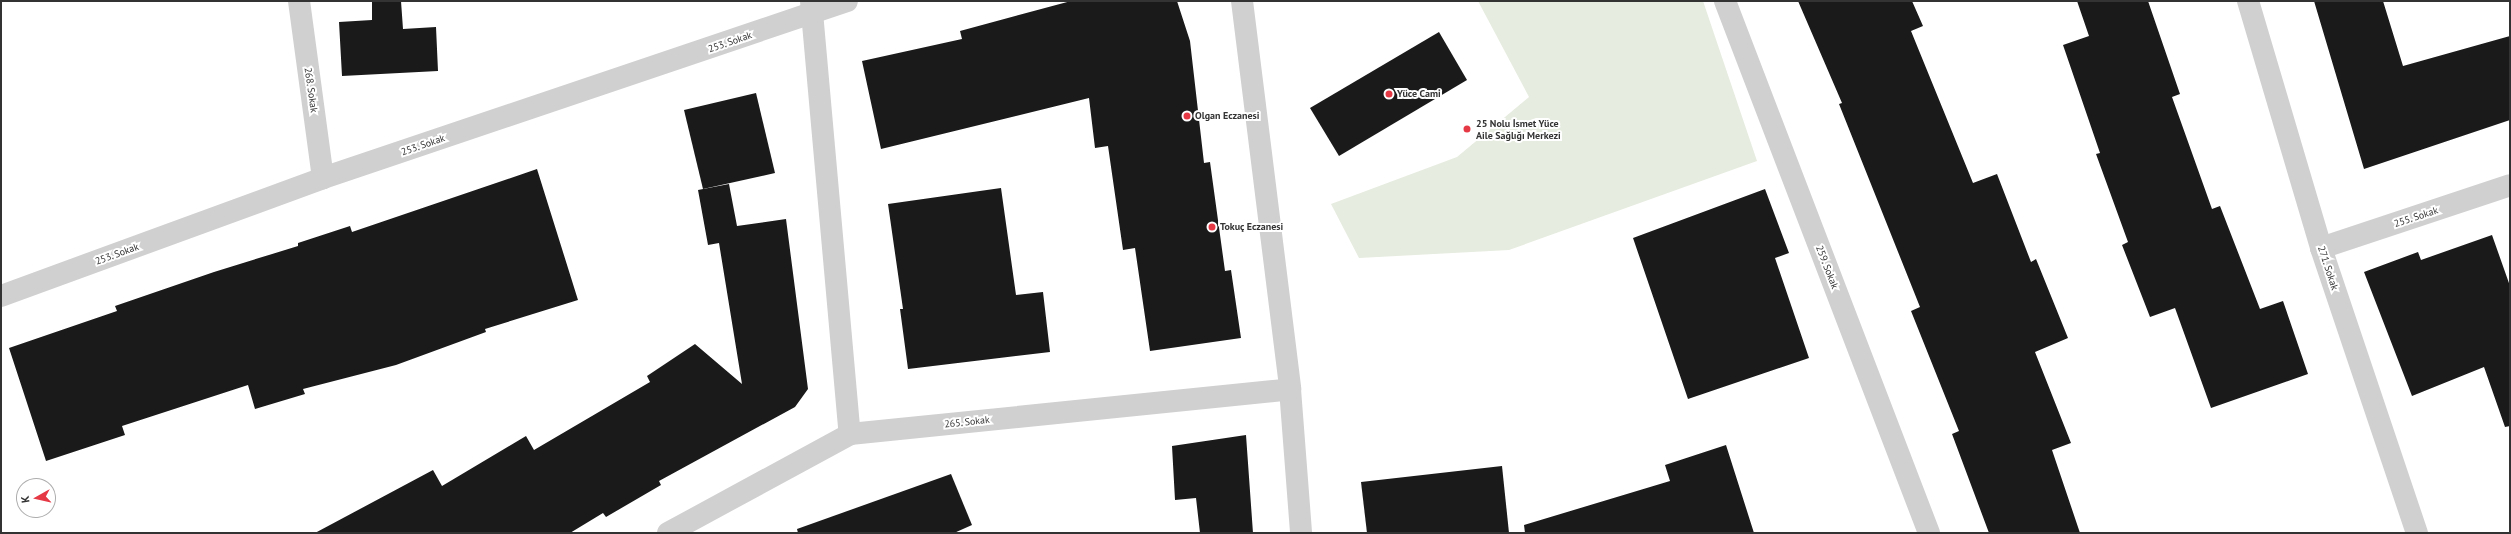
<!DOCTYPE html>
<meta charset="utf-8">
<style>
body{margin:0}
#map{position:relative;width:2511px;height:534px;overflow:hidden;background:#fff;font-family:"PT Sans",sans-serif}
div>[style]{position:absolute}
.green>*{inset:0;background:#e6ecdf}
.building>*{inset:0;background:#1a1a1a}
.minor>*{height:22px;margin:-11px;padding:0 11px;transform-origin:11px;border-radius:11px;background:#d0d0d0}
.dots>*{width:11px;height:11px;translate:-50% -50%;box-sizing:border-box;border:2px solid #fff;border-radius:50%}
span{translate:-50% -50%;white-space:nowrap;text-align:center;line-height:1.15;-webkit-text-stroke:4px #fff;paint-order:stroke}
.street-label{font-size:10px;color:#333}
.poi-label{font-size:10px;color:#333;font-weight:700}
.left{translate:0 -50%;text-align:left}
.frame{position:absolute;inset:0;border:2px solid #333;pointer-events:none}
.north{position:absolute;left:16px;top:478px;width:40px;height:40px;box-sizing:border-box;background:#fff;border:1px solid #adadad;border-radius:50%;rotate:262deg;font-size:11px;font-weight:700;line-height:16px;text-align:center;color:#333}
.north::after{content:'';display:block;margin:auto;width:14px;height:18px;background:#e63946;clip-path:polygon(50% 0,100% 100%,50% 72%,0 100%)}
</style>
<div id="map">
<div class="green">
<i style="clip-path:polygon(1478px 1px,1703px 1px,1757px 161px,1509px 250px,1359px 258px,1331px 204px,1457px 157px,1529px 97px)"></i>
</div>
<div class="building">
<i style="clip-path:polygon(372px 1px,401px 1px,403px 29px,436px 27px,438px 71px,342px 76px,339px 22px,372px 20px)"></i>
<i style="clip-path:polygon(1071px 1px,1177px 1px,1190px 41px,1204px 163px,1210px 162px,1225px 271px,1231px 270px,1241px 338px,1150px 351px,1135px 248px,1123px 250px,1108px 146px,1095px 148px,1089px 98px,881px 149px,862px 61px,962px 39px,960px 31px)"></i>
<i style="clip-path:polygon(1798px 1px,1912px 1px,1923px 26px,1911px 31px,1973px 183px,1997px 174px,2031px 262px,2036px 259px,2068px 338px,2035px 352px,2071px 443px,2052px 450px,2080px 533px,1989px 533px,1952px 434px,1959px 431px,1911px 311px,1920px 307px,1839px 104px,1842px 103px)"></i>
<i style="clip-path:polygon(2077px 1px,2148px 1px,2180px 94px,2172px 97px,2212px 209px,2220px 206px,2260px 309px,2283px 301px,2308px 374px,2211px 408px,2175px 308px,2150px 317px,2122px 245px,2128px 242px,2096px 154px,2100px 153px,2063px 45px,2089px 36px)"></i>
<i style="clip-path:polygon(2314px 1px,2383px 1px,2403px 66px,2510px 36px,2510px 120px,2364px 169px)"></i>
<i style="clip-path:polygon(1439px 32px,1467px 80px,1339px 156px,1310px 108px)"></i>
<i style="clip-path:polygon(756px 93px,775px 173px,703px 189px,684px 110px)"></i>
<i style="clip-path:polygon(537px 169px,578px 300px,485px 329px,486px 332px,396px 365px,303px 389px,305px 394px,255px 409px,248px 385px,122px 426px,125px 435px,46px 461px,9px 348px,117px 311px,115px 306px,214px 272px,298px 246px,298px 243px,350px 226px,352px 232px)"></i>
<i style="clip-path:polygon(729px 184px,737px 226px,786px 219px,808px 389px,795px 407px,659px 481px,661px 485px,606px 517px,603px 513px,570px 533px,315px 533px,433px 470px,442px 486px,526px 436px,534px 450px,650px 382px,647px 376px,695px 344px,742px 384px,719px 243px,708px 245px,698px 190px)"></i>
<i style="clip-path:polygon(1001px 188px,1016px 295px,1043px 292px,1050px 352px,908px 369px,900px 309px,903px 309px,888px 204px)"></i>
<i style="clip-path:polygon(1765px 189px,1789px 253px,1775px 258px,1809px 358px,1688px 399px,1633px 238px)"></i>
<i style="clip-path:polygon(2492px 235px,2510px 286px,2510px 426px,2505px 427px,2484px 367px,2412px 396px,2364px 272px,2418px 252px,2421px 260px)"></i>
<i style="clip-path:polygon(1246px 435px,1253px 533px,1200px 533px,1196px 498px,1175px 500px,1172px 446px)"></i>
<i style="clip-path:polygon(1726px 445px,1754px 533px,1525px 533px,1524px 525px,1670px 481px,1665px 465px)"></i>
<i style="clip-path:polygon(1502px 466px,1509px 533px,1367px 533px,1361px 482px)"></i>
<i style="clip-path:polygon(951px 474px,972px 525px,954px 533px,798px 533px,797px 529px)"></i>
</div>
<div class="minor">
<i style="left:299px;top:1px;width:179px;rotate:82.3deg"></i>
<i style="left:811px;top:1px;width:435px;rotate:84.9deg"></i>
<i style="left:1242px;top:1px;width:391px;rotate:82.9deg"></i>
<i style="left:1290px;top:389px;width:144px;rotate:85.6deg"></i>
<i style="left:1725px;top:1px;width:570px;rotate:69.02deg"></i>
<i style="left:2248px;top:1px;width:258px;rotate:73.5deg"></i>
<i style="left:2321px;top:248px;width:301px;rotate:71.4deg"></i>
<i style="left:2321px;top:248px;width:199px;rotate:-18.4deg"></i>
<i style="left:1px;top:296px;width:343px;rotate:-20.1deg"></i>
<i style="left:323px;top:178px;width:553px;rotate:-18.66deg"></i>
<i style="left:668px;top:533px;width:207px;rotate:-28.5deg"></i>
<i style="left:850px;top:434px;width:442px;rotate:-5.8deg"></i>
</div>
<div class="dots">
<i style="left:1389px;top:94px;background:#e63946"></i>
<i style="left:1187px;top:116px;background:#e63946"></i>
<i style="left:1467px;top:129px;background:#e63946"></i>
<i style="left:1212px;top:227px;background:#e63946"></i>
</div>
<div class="street-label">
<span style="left:730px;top:42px;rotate:-19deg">253. Sokak</span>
<span style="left:311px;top:90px;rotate:82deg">268. Sokak</span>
<span style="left:423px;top:145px;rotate:-19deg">253. Sokak</span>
<span style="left:2416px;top:217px;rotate:-18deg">255. Sokak</span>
<span style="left:117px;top:254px;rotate:-20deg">253. Sokak</span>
<span style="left:1827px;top:267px;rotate:69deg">259. Sokak</span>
<span style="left:2328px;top:268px;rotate:72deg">271. Sokak</span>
<span style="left:967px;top:422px;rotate:-6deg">265. Sokak</span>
</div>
<div class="poi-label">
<span class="left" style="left:1397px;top:94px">Yüce Cami</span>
<span class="left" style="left:1195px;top:116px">Olgan Eczanesi</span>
<span class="left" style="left:1476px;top:129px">25 Nolu İsmet Yüce<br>Aile Sağlığı Merkezi</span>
<span class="left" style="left:1220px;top:227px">Tokuç Eczanesi</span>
</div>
<div class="frame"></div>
<div class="north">K</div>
</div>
